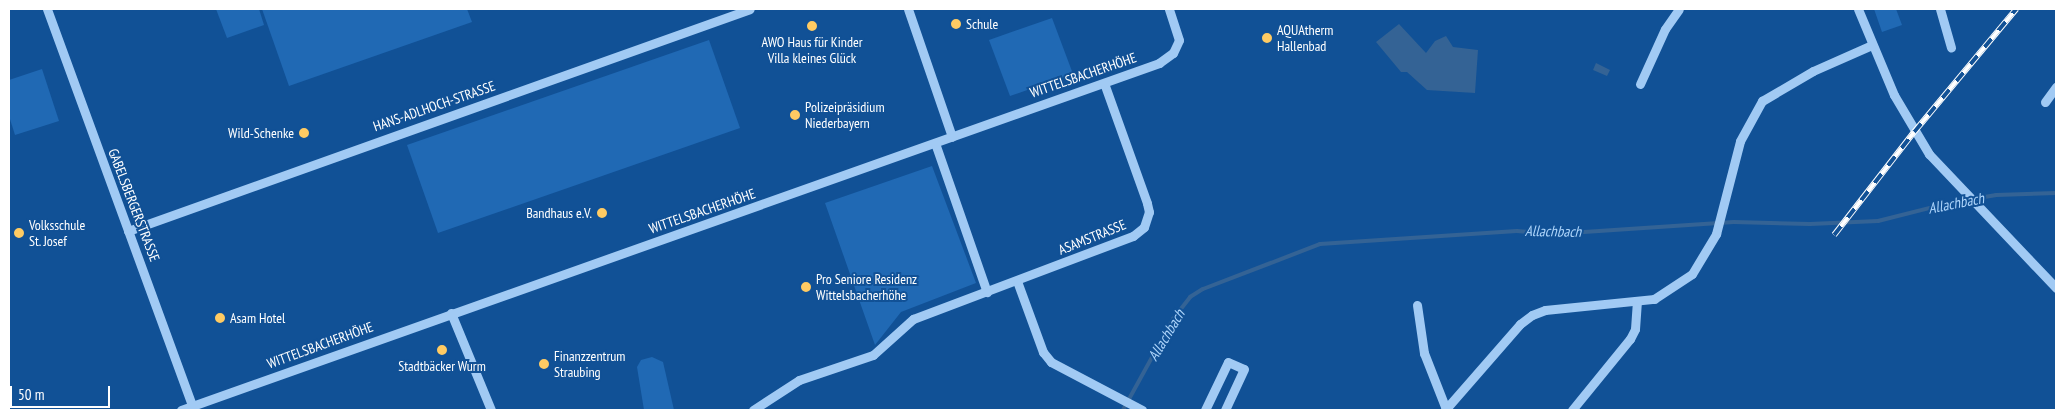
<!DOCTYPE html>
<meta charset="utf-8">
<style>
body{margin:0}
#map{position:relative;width:2065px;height:419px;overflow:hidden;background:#115196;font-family:"PT Sans Narrow",sans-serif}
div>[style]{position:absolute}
.green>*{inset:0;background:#2069b4}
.water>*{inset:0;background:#346395}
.stream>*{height:4px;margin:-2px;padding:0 2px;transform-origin:2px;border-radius:2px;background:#346395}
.minor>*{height:9px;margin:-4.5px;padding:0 4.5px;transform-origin:4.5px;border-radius:4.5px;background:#a1caf4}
.rail>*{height:5.5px;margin-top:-2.75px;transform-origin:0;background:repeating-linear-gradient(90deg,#115196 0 11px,#fff 0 22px);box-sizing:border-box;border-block:1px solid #fff}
.dots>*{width:14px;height:14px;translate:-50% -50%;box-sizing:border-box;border:2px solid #115196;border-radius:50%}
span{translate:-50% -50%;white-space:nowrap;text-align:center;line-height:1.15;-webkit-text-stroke:4px #115196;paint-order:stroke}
.poi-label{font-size:14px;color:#fff}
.left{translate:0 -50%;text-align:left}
.right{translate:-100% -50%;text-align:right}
.street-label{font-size:14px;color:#fff}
.water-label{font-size:15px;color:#add4fa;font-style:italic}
.frame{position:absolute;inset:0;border:10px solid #fff;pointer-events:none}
.scale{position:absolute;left:10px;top:386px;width:100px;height:22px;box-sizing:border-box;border:2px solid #fff;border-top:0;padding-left:6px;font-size:15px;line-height:18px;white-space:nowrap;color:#fff;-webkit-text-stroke:4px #115196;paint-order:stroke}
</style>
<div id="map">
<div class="green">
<i style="clip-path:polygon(216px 9px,259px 9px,264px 25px,227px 38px)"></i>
<i style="clip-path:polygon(262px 9px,467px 9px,472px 22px,289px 86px)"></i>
<i style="clip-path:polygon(1874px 9px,1896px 9px,1902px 25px,1882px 32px)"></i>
<i style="clip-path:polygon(1052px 18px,1073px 74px,1010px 96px,989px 40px)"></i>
<i style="clip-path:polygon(709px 40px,740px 128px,438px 233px,407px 145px)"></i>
<i style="clip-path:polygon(42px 69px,59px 121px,15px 135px,9px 116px,9px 80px)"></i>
<i style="clip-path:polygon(932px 166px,976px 283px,901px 312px,875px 345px,825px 203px)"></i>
<i style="clip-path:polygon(652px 357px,663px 362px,674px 410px,644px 410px,637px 367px,641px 360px)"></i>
</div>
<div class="water">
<i style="clip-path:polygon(1399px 24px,1426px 53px,1435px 41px,1446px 36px,1453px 47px,1478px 50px,1475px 93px,1427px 90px,1407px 72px,1401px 72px,1376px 42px)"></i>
<i style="clip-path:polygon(1596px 63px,1610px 70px,1607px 76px,1593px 70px)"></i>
</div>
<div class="stream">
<i style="left:1123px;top:410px;width:104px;rotate:-61.2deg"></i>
<i style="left:1173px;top:319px;width:28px;rotate:-52deg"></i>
<i style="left:1190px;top:297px;width:15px;rotate:-32deg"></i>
<i style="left:1203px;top:289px;width:125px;rotate:-21deg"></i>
<i style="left:1320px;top:244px;width:197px;rotate:-3.8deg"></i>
<i style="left:1517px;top:231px;width:37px;rotate:5deg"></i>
<i style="left:1554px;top:234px;width:180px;rotate:-3.8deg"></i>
<i style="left:1734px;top:222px;width:76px;rotate:1.5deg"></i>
<i style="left:1810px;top:224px;width:68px;rotate:-2.5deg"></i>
<i style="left:1878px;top:221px;width:73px;rotate:-14.2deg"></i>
<i style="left:1949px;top:203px;width:48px;rotate:-9.7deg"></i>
<i style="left:1996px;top:195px;width:60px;rotate:-1.9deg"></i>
</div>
<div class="minor">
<i style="left:47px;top:9px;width:427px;rotate:69.9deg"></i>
<i style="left:908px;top:9px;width:135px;rotate:71deg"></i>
<i style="left:1858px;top:9px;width:93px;rotate:67.3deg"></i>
<i style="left:1894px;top:95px;width:69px;rotate:59.3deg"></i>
<i style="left:1929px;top:154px;width:185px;rotate:46.5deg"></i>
<i style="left:1940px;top:9px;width:40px;rotate:74deg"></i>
<i style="left:1640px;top:84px;width:60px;rotate:-65.6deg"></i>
<i style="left:1665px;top:29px;width:24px;rotate:-55deg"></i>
<i style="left:2045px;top:102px;width:19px;rotate:-54deg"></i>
<i style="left:935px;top:143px;width:158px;rotate:70.8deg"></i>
<i style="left:128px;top:231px;width:660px;rotate:-19.64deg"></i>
<i style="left:1017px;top:281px;width:76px;rotate:69.9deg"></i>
<i style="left:1043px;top:352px;width:13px;rotate:51deg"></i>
<i style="left:1051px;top:362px;width:103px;rotate:27.8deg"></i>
<i style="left:1417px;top:305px;width:49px;rotate:81.7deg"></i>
<i style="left:1424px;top:353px;width:60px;rotate:68.6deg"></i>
<i style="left:451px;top:313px;width:105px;rotate:67.6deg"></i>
<i style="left:181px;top:410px;width:1038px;rotate:-19.53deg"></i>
<i style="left:1159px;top:63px;width:17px;rotate:-36deg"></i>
<i style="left:1173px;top:53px;width:14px;rotate:-65deg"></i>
<i style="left:1179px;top:40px;width:33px;rotate:-108deg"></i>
<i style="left:753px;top:410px;width:55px;rotate:-33.1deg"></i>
<i style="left:799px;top:380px;width:78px;rotate:-18.7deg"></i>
<i style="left:873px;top:355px;width:54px;rotate:-42deg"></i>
<i style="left:913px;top:319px;width:235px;rotate:-20.7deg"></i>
<i style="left:1133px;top:236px;width:14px;rotate:-39deg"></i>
<i style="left:1144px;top:227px;width:16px;rotate:-72deg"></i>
<i style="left:1149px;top:212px;width:9px;rotate:-103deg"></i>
<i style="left:1147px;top:203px;width:127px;rotate:-109.7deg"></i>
<i style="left:1205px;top:410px;width:53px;rotate:-64.4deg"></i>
<i style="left:1228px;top:362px;width:17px;rotate:24deg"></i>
<i style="left:1244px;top:369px;width:45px;rotate:114.9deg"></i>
<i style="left:1445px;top:410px;width:114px;rotate:-48.9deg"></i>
<i style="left:1520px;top:324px;width:15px;rotate:-37deg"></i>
<i style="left:1532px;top:315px;width:14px;rotate:-21deg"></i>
<i style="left:1545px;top:310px;width:110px;rotate:-5.8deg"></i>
<i style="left:1654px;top:299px;width:45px;rotate:-33.3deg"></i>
<i style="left:1692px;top:274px;width:47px;rotate:-59deg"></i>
<i style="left:1716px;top:234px;width:96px;rotate:-75.5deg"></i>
<i style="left:1740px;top:141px;width:46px;rotate:-61.2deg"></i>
<i style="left:1762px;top:101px;width:59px;rotate:-30.5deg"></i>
<i style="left:1813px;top:71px;width:64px;rotate:-23.8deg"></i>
<i style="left:1572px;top:410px;width:92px;rotate:-50.8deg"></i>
<i style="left:1630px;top:339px;width:11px;rotate:-63deg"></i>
<i style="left:1635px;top:329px;width:26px;rotate:-86deg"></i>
</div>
<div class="rail">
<i style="left:1834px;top:235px;width:130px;rotate:-52.2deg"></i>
<i style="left:1914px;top:132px;width:160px;rotate:-50.3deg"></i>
</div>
<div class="dots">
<i style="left:956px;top:24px;background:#ffcb63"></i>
<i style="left:812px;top:26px;background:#ffcb63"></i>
<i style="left:1267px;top:38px;background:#ffcb63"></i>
<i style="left:795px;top:115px;background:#ffcb63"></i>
<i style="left:304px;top:133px;background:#ffcb63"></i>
<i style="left:602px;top:213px;background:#ffcb63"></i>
<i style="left:19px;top:233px;background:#ffcb63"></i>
<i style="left:806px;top:287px;background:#ffcb63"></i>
<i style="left:220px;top:318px;background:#ffcb63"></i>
<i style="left:442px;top:350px;background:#ffcb63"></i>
<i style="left:544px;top:364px;background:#ffcb63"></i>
</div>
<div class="poi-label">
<span class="left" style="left:966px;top:24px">Schule</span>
<span class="left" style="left:1277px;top:38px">AQUAtherm<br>Hallenbad</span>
<span style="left:812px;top:50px">AWO Haus für Kinder<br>Villa kleines Glück</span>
<span class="left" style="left:805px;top:115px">Polizeipräsidium<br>Niederbayern</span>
<span class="right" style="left:294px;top:133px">Wild-Schenke</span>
<span class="right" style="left:592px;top:213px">Bandhaus e.V.</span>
<span class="left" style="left:29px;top:233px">Volksschule<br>St. Josef</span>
<span class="left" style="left:816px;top:287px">Pro Seniore Residenz<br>Wittelsbacherhöhe</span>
<span class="left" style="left:230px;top:318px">Asam Hotel</span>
<span class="left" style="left:554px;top:364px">Finanzzentrum<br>Straubing</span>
<span style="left:442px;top:366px">Stadtbäcker Wurm</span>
</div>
<div class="street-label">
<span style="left:1083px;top:75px;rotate:-19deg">WITTELSBACHERHÖHE</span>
<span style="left:434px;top:106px;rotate:-19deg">HANS-ADLHOCH-STRASSE</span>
<span style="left:134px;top:205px;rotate:69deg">GABELSBERGERSTRASSE</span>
<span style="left:702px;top:211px;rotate:-19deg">WITTELSBACHERHÖHE</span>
<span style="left:1092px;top:237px;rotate:-22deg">ASAMSTRASSE</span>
<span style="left:320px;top:345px;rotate:-20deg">WITTELSBACHERHÖHE</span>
</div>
<div class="water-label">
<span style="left:1956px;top:203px;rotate:-11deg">Allachbach</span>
<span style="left:1553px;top:231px;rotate:1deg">Allachbach</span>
<span style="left:1166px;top:335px;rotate:-59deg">Allachbach</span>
</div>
<div class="frame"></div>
<div class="scale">50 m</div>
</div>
